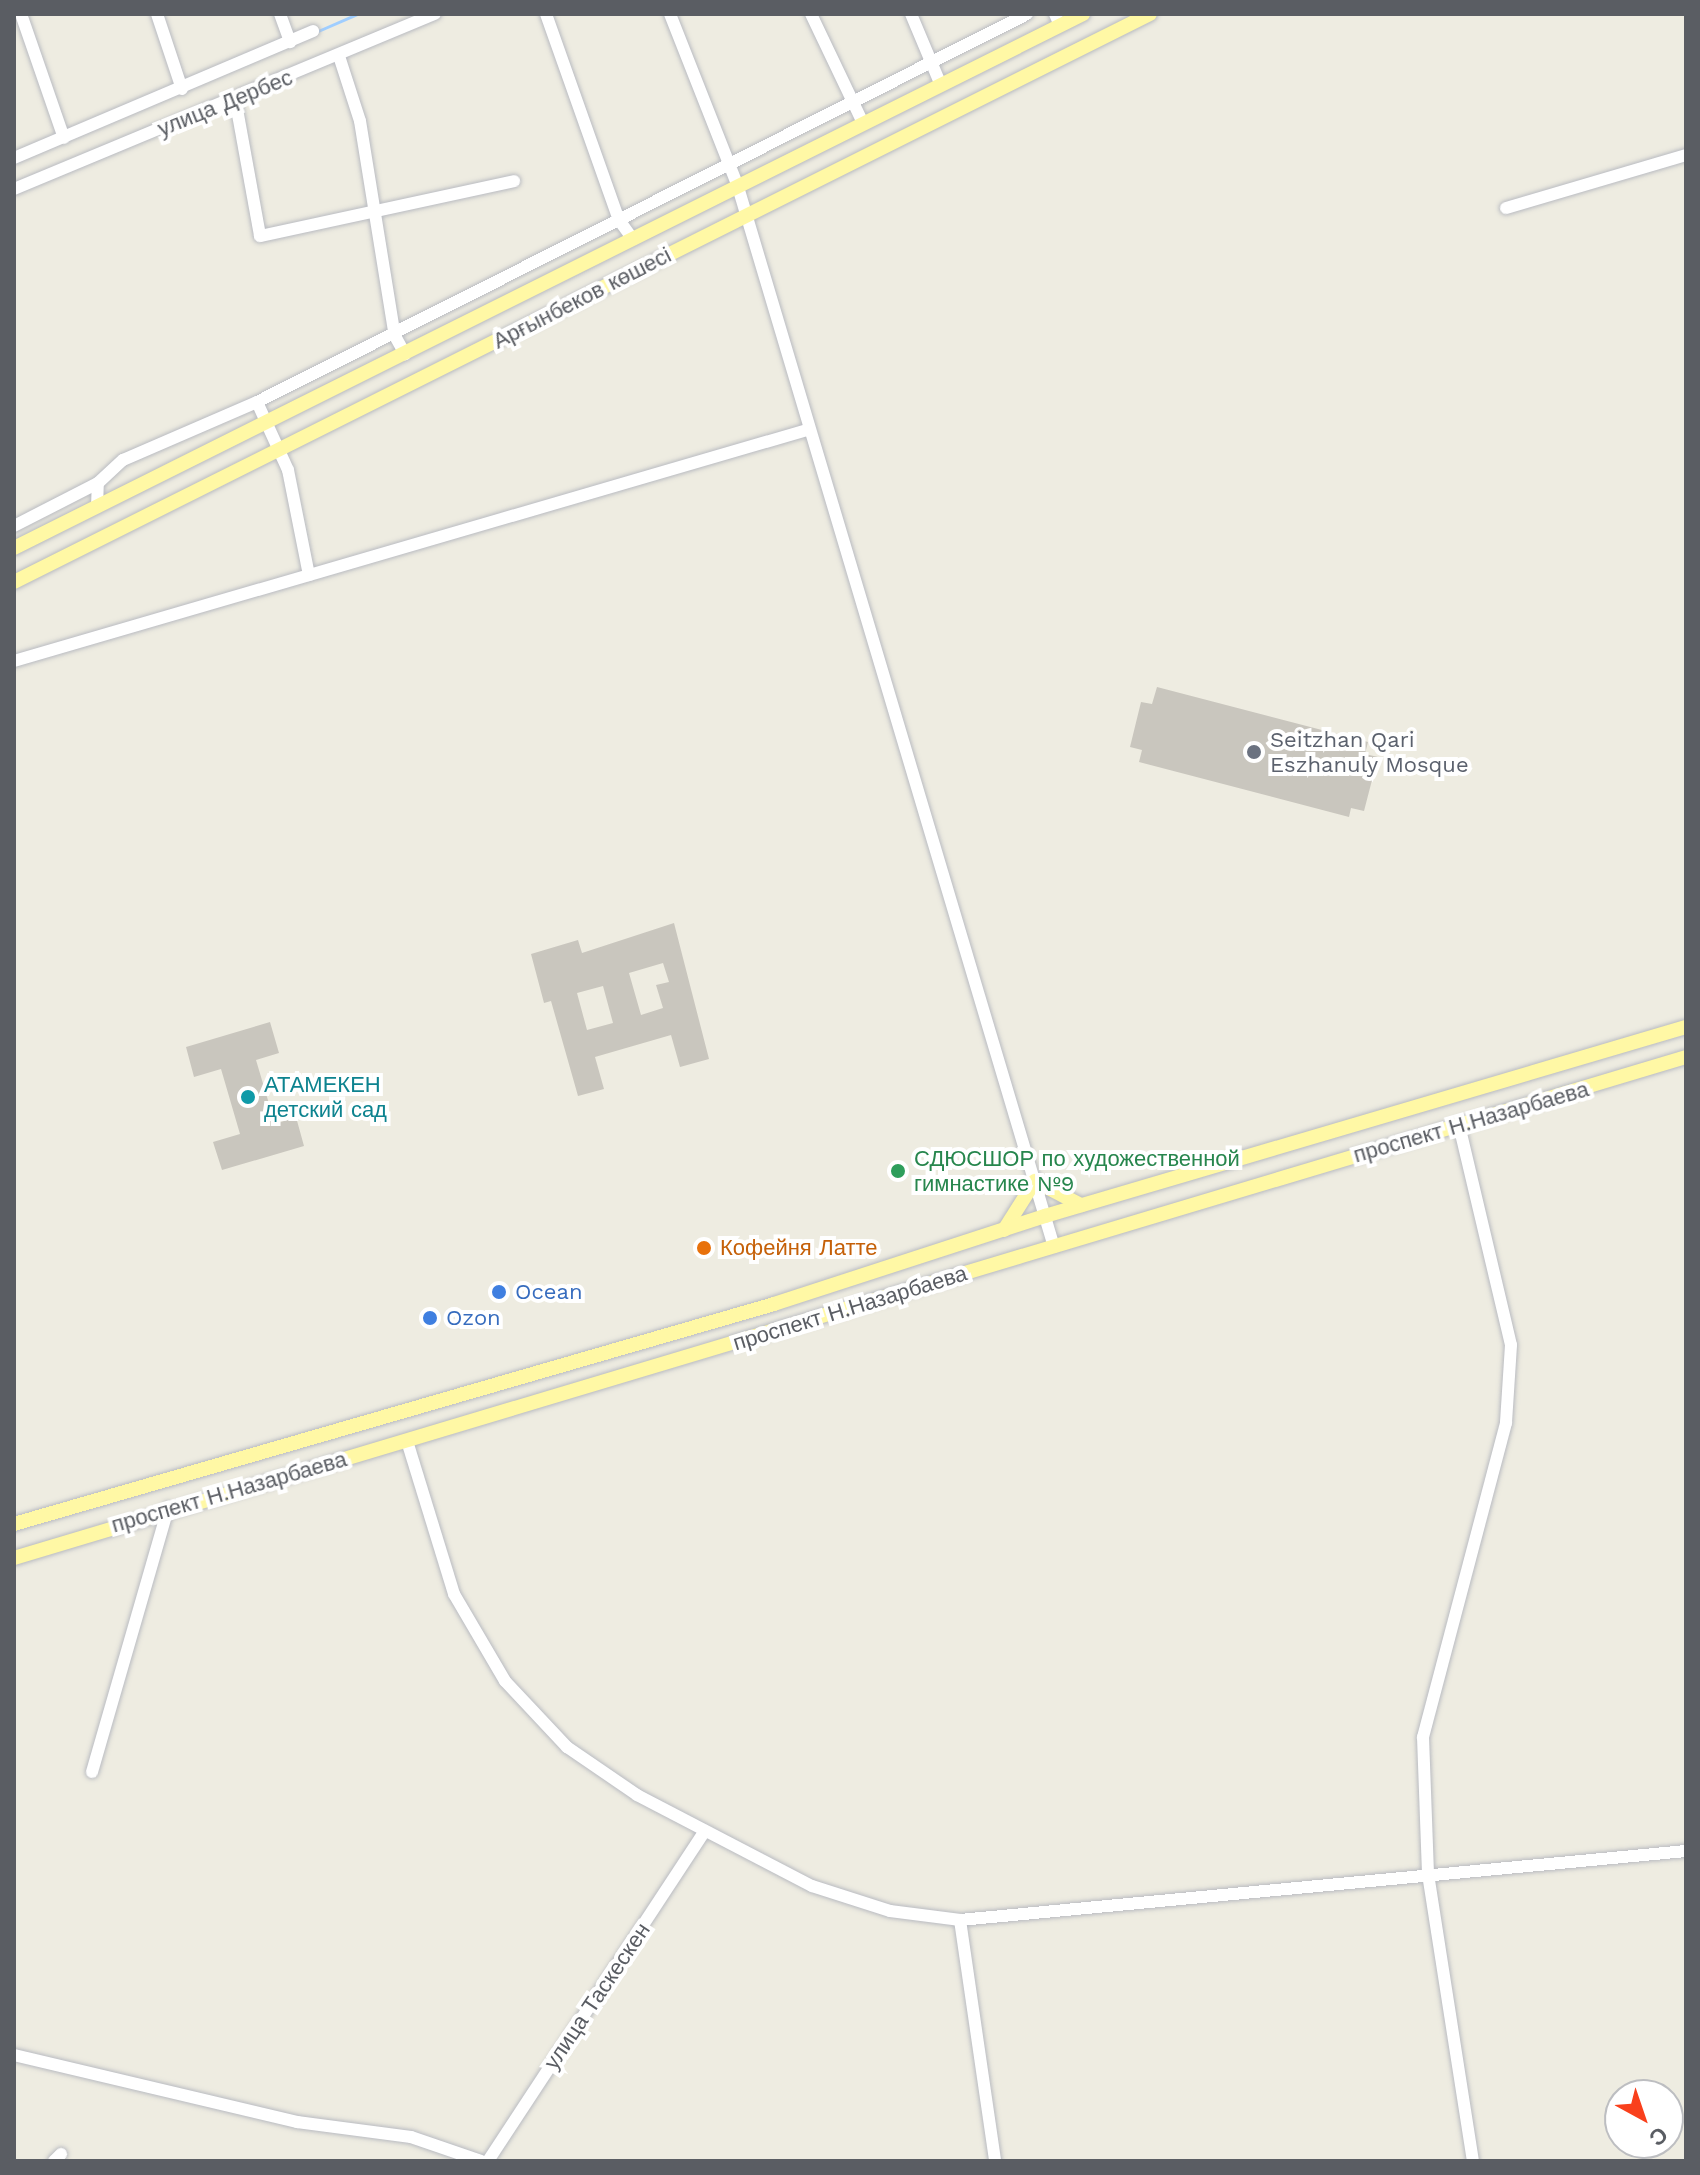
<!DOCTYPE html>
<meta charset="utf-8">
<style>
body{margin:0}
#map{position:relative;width:1700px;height:2175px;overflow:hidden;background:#eeece1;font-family:"Work Sans",sans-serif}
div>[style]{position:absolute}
.stream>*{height:3px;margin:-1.5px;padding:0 1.5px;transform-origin:1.5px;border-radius:1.5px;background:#a0ceff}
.building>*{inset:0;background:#c9c6be}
.roads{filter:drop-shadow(0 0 2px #b9bbc1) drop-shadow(0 0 2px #b9bbc1)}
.minor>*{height:12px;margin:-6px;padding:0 6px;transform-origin:6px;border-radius:6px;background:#fff}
.major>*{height:14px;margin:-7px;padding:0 7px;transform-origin:7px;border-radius:7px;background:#fff8a5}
.dots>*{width:22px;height:22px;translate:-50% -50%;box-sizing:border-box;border:4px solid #fff;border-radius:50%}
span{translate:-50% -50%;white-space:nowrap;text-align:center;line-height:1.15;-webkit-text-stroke:8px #fff;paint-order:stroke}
.street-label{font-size:22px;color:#5a5d63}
.worship-label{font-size:22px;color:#5b616d}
.left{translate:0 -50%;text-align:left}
.culture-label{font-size:22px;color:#0d838f}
.leisure-label{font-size:22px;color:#27864d}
.food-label{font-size:22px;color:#c56008}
.shop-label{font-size:22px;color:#366cbe}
.frame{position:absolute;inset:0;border:16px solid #5a5d63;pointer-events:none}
.north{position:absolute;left:1604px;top:2079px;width:80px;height:80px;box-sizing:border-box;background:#fff;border:2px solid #bdbec1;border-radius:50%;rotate:140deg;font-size:22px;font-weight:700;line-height:32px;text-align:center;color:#5a5d63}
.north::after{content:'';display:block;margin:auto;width:28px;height:36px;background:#f9401c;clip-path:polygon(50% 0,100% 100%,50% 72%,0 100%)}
</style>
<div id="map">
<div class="stream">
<i style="left:318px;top:31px;width:43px;rotate:-23.6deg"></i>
</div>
<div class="building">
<i style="clip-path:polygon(1157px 687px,1368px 742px,1365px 754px,1378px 757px,1364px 811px,1351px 808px,1349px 817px,1139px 762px,1142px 750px,1130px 747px,1141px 702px,1152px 704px)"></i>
<i style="clip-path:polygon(evenodd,674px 923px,709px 1059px,680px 1067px,671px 1035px,595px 1057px,604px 1089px,578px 1096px,551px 1001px,544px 1003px,531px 954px,578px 940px,582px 953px,674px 923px,663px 963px,669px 982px,656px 985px,663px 1008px,641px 1015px,629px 973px,663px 963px,674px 923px,603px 986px,613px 1023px,587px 1030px,577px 993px,603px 986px)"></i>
<i style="clip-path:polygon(270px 1022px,279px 1053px,256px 1060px,275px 1124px,296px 1117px,304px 1146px,222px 1170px,213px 1142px,240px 1134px,221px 1069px,194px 1077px,186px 1047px)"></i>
</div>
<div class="roads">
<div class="minor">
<i style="left:21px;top:14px;width:131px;rotate:70.9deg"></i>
<i style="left:157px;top:14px;width:79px;rotate:71.6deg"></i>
<i style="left:280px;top:14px;width:30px;rotate:70deg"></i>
<i style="left:546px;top:14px;width:219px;rotate:70.5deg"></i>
<i style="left:619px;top:220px;width:24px;rotate:54deg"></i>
<i style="left:670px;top:14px;width:186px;rotate:68.5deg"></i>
<i style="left:738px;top:187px;width:1106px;rotate:73.4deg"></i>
<i style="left:811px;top:14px;width:121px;rotate:64.5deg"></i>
<i style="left:911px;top:14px;width:75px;rotate:67.2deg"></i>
<i style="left:1055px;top:14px;width:12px;rotate:66deg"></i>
<i style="left:339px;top:56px;width:68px;rotate:72.1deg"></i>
<i style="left:360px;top:121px;width:218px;rotate:80.8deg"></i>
<i style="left:395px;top:336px;width:21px;rotate:61deg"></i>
<i style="left:235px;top:98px;width:140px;rotate:79.7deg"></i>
<i style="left:260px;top:236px;width:260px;rotate:-12.2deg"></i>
<i style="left:14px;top:158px;width:325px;rotate:-23deg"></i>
<i style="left:14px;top:189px;width:456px;rotate:-22.6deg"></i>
<i style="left:1506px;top:208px;width:188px;rotate:-16.4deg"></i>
<i style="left:257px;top:402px;width:862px;rotate:-26.74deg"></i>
<i style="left:97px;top:507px;width:24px;rotate:-88deg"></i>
<i style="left:98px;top:483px;width:34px;rotate:-43deg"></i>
<i style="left:123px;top:460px;width:146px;rotate:-23.4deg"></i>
<i style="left:257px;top:402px;width:75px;rotate:65.5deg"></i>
<i style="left:288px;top:470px;width:107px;rotate:78.7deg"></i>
<i style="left:14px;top:526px;width:94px;rotate:-27.1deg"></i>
<i style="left:14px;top:661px;width:826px;rotate:-16.24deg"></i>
<i style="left:1459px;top:1125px;width:226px;rotate:76.7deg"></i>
<i style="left:1511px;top:1345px;width:78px;rotate:93.7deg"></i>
<i style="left:1506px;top:1423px;width:325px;rotate:104.8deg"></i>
<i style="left:1423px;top:1737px;width:137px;rotate:87.9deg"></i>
<i style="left:1428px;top:1874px;width:291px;rotate:81.1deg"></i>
<i style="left:407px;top:1441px;width:160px;rotate:72.9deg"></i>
<i style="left:454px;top:1594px;width:101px;rotate:59.6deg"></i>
<i style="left:505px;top:1681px;width:91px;rotate:46.8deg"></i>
<i style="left:567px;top:1747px;width:85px;rotate:34.4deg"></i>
<i style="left:637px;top:1795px;width:197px;rotate:27.5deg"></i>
<i style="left:812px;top:1886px;width:82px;rotate:17.8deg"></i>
<i style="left:890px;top:1911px;width:71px;rotate:7.3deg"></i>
<i style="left:960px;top:1920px;width:244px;rotate:81.7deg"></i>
<i style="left:92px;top:1772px;width:275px;rotate:-73.9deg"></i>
<i style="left:960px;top:1920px;width:729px;rotate:-5.43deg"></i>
<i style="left:14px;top:2055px;width:291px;rotate:13.3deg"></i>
<i style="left:297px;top:2122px;width:115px;rotate:7.5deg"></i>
<i style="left:411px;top:2137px;width:74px;rotate:18.9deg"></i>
<i style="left:54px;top:2161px;width:10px;rotate:-45deg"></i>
<i style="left:488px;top:2161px;width:395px;rotate:-56.7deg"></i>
</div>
<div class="major">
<i style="left:14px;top:548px;width:1195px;rotate:-26.54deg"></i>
<i style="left:14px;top:582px;width:1270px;rotate:-26.57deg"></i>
<i style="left:1004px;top:1230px;width:58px;rotate:-57.7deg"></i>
<i style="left:1035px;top:1181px;width:52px;rotate:27.6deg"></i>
<i style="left:14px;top:1524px;width:791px;rotate:-16.14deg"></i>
<i style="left:774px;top:1304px;width:285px;rotate:-18deg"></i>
<i style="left:1045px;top:1216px;width:668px;rotate:-16.43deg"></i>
<i style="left:14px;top:1558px;width:1745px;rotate:-16.68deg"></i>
</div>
</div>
<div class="dots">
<i style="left:1254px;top:752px;background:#6b7280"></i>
<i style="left:248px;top:1097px;background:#0f9aa8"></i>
<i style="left:898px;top:1171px;background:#2e9e5b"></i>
<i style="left:704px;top:1248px;background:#e8710a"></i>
<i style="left:499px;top:1292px;background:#3f7fe0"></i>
<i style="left:430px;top:1318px;background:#3f7fe0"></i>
</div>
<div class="street-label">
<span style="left:225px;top:103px;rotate:-22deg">улица Дербес</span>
<span style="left:582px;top:298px;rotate:-27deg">Арғынбеков көшесі</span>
<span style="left:1471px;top:1122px;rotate:-16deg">проспект Н.Назарбаева</span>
<span style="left:850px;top:1308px;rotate:-17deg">проспект Н.Назарбаева</span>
<span style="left:229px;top:1492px;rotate:-16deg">проспект Н.Назарбаева</span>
<span style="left:597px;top:1996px;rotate:-56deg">улица Таскескен</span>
</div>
<div class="worship-label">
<span class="left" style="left:1270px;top:752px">Seitzhan Qari<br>Eszhanuly Mosque</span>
</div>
<div class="culture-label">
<span class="left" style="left:264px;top:1097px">АТАМЕКЕН<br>детский сад</span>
</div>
<div class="leisure-label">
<span class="left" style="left:914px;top:1171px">СДЮСШОР по художественной<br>гимнастике №9</span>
</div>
<div class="food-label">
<span class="left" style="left:720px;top:1248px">Кофейня Латте</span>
</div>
<div class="shop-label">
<span class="left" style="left:515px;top:1292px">Ocean</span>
<span class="left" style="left:446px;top:1318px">Ozon</span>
</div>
<div class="frame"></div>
<div class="north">С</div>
</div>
